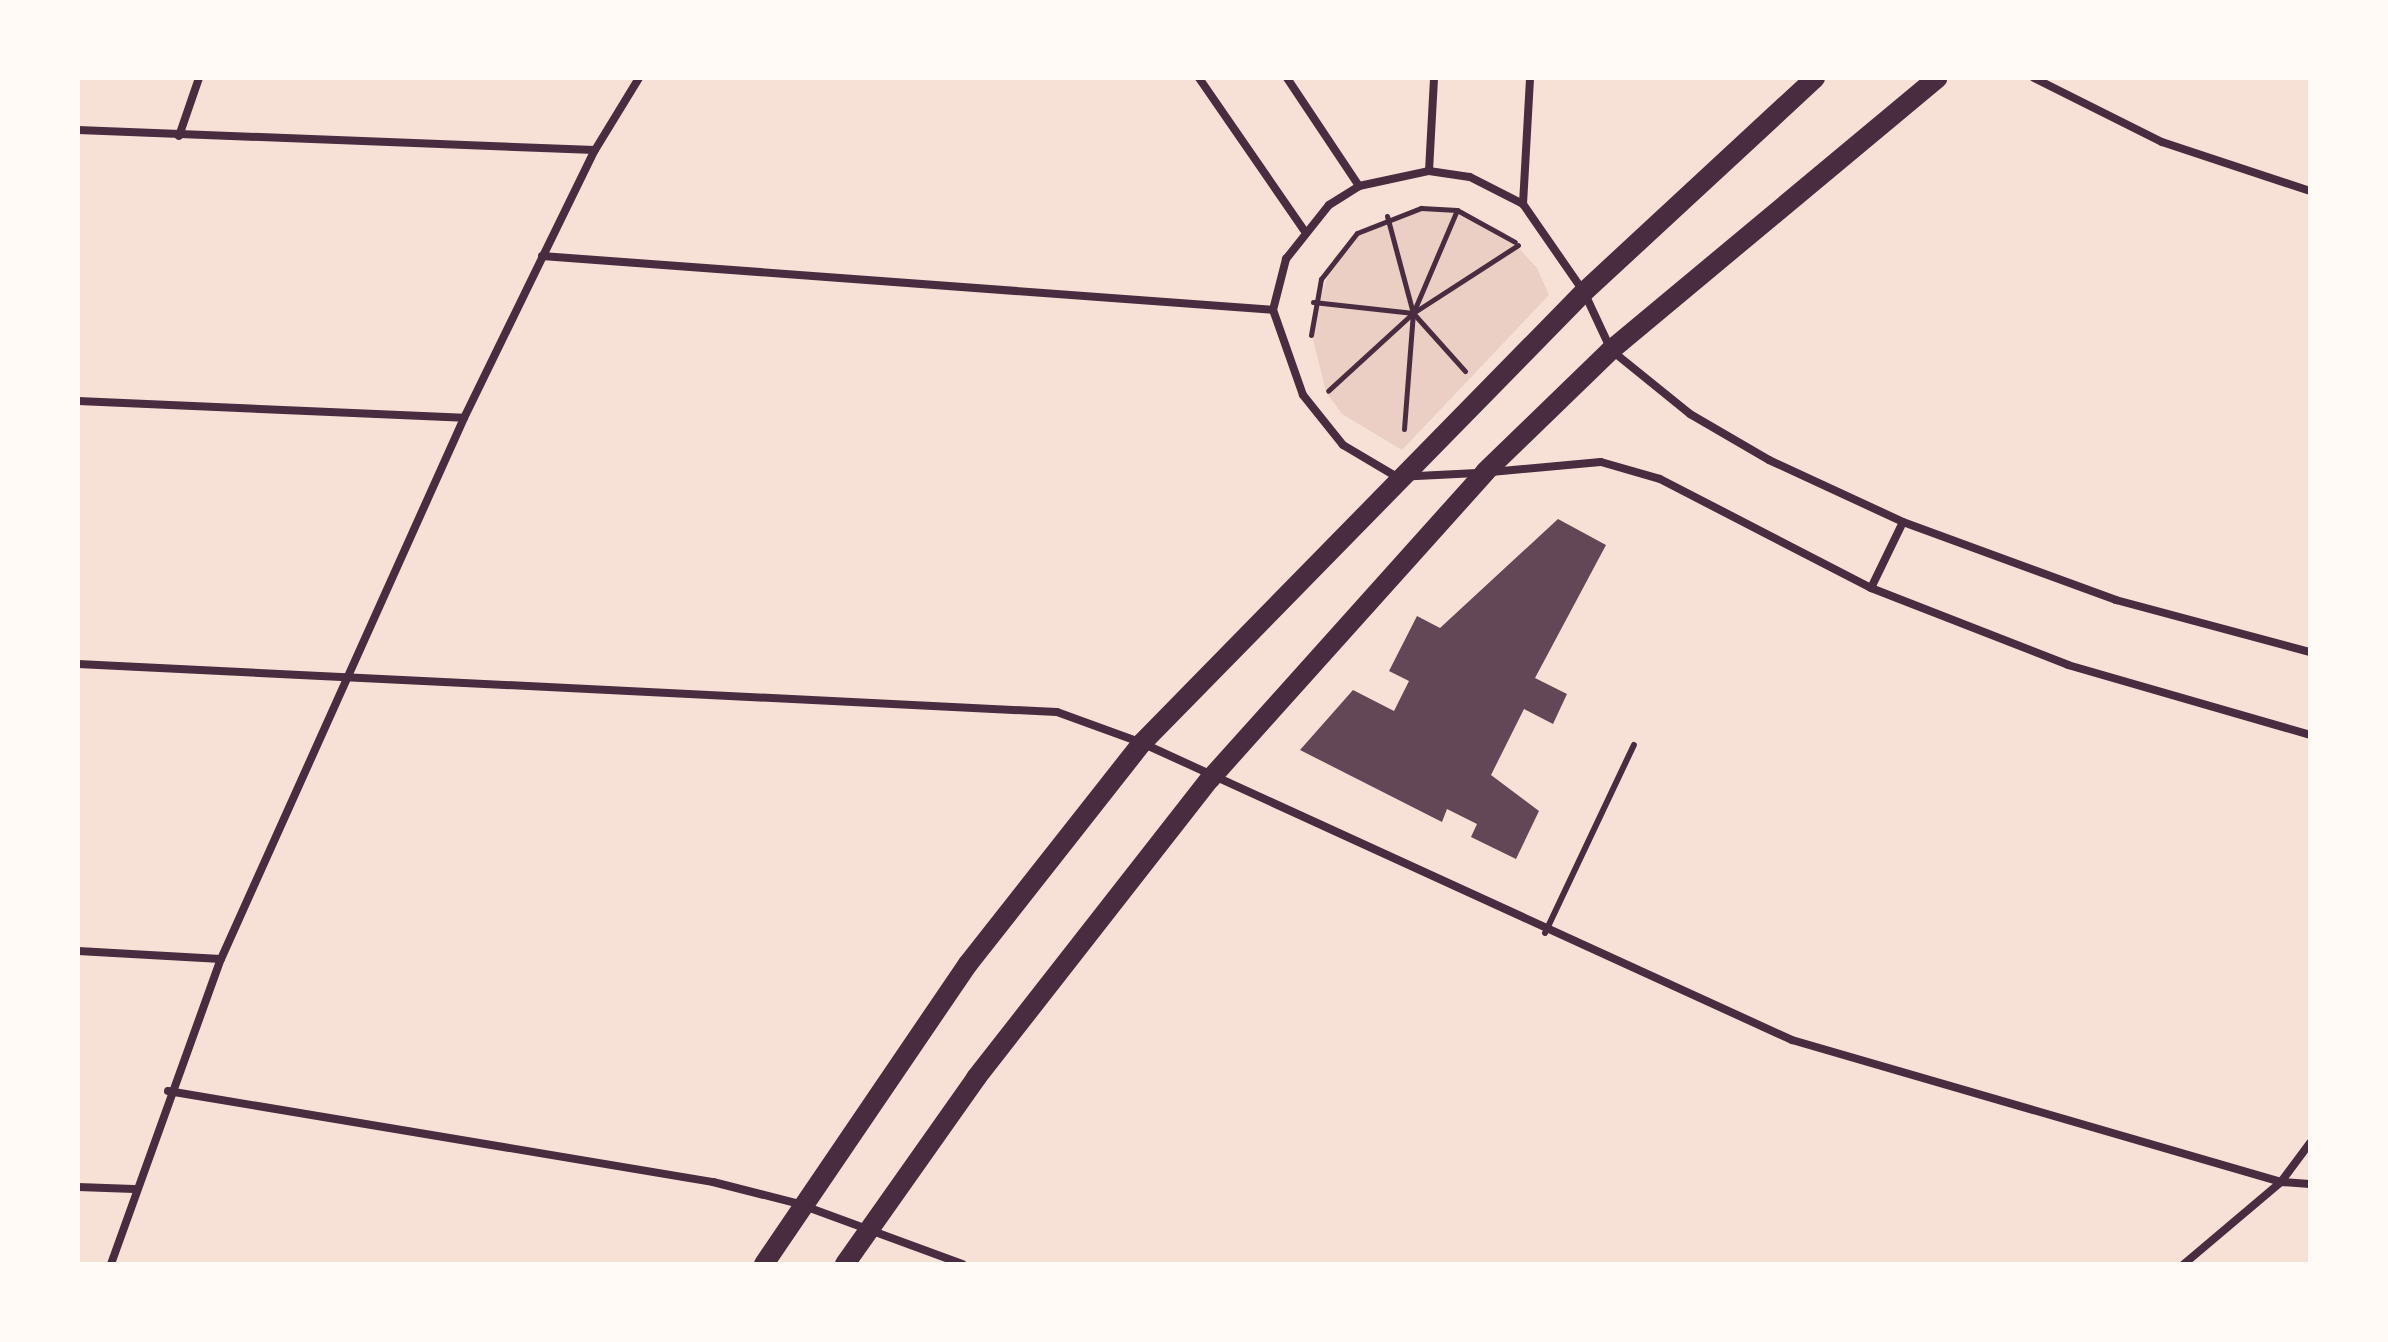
<!DOCTYPE html>
<style>
body{margin:0}
#map{position:relative;width:2388px;height:1342px;overflow:hidden;background:#f7e1d7;font-family:"Fira Sans",sans-serif}
div>[style]{position:absolute}
.green>*{inset:0;background:#ebcfc5}
.building>*{inset:0;background:#644757}
.path>*{height:5px;margin:-2.5px;padding:0 2.5px;transform-origin:2.5px;border-radius:2.5px;background:#4a2c40}
.service>*{height:6px;margin:-3px;padding:0 3px;transform-origin:3px;border-radius:3px;background:#4a2c40}
.minor>*{height:8px;margin:-4px;padding:0 4px;transform-origin:4px;border-radius:4px;background:#4a2c40}
.primary>*{height:20px;margin:-10px;padding:0 10px;transform-origin:10px;border-radius:10px;background:#4a2c40}
span{translate:-50% -50%;white-space:nowrap;text-align:center;line-height:1.15;-webkit-text-stroke:6px #fffaf5;paint-order:stroke}
.frame{position:absolute;inset:0;border:80px solid #fffaf5;pointer-events:none}
</style>
<div id="map">
<div class="green">
<i style="clip-path:polygon(1421px 208px,1457px 210px,1504px 232px,1537px 268px,1549px 295px,1402px 450px,1342px 414px,1326px 392px,1310px 327px,1334px 258px,1357px 233px)"></i>
</div>
<div class="building">
<i style="clip-path:polygon(1558px 519px,1606px 545px,1535px 678px,1567px 694px,1553px 724px,1524px 709px,1491px 775px,1539px 811px,1516px 859px,1471px 837px,1477px 824px,1447px 809px,1442px 822px,1300px 750px,1353px 690px,1394px 711px,1409px 681px,1389px 671px,1417px 616px,1440px 628px)"></i>
</div>
<div class="path">
<i style="left:1457px;top:210px;width:66px;rotate:28.9deg"></i>
<i style="left:1387px;top:216px;width:100px;rotate:75deg"></i>
<i style="left:1413px;top:313px;width:125px;rotate:-32.9deg"></i>
<i style="left:1313px;top:302px;width:101px;rotate:6.3deg"></i>
<i style="left:1413px;top:313px;width:115px;rotate:137.5deg"></i>
<i style="left:1311px;top:335px;width:57px;rotate:-79.9deg"></i>
<i style="left:1321px;top:279px;width:58px;rotate:-52deg"></i>
<i style="left:1357px;top:233px;width:69px;rotate:-21.3deg"></i>
<i style="left:1421px;top:208px;width:36px;rotate:3deg"></i>
<i style="left:1457px;top:210px;width:112px;rotate:113.1deg"></i>
<i style="left:1404px;top:429px;width:116px;rotate:-85.6deg"></i>
<i style="left:1413px;top:313px;width:78px;rotate:48.1deg"></i>
</div>
<div class="service">
<i style="left:1545px;top:933px;width:208px;rotate:-64.7deg"></i>
</div>
<div class="minor">
<i style="left:1199px;top:78px;width:185px;rotate:55.4deg"></i>
<i style="left:1287px;top:78px;width:130px;rotate:56.3deg"></i>
<i style="left:2034px;top:78px;width:143px;rotate:26.6deg"></i>
<i style="left:2162px;top:142px;width:156px;rotate:18.3deg"></i>
<i style="left:78px;top:130px;width:517px;rotate:2.22deg"></i>
<i style="left:179px;top:136px;width:61px;rotate:-71deg"></i>
<i style="left:1429px;top:171px;width:93px;rotate:-86.9deg"></i>
<i style="left:1523px;top:204px;width:126px;rotate:-86.8deg"></i>
<i style="left:542px;top:256px;width:733px;rotate:4.22deg"></i>
<i style="left:78px;top:401px;width:386px;rotate:2.5deg"></i>
<i style="left:1491px;top:472px;width:110px;rotate:-5.2deg"></i>
<i style="left:1601px;top:462px;width:61px;rotate:16.1deg"></i>
<i style="left:1660px;top:479px;width:237px;rotate:27.3deg"></i>
<i style="left:1871px;top:588px;width:212px;rotate:21.3deg"></i>
<i style="left:2068px;top:665px;width:252px;rotate:16.1deg"></i>
<i style="left:1477px;top:473px;width:80px;rotate:177.1deg"></i>
<i style="left:1397px;top:477px;width:63px;rotate:-149.3deg"></i>
<i style="left:1343px;top:445px;width:64px;rotate:-128.7deg"></i>
<i style="left:1303px;top:395px;width:90px;rotate:-109.4deg"></i>
<i style="left:1273px;top:310px;width:53px;rotate:-75.7deg"></i>
<i style="left:1286px;top:259px;width:69px;rotate:-51.5deg"></i>
<i style="left:1329px;top:205px;width:36px;rotate:-32deg"></i>
<i style="left:1359px;top:186px;width:72px;rotate:-12.1deg"></i>
<i style="left:1429px;top:171px;width:41px;rotate:8.3deg"></i>
<i style="left:1470px;top:177px;width:59px;rotate:27deg"></i>
<i style="left:1523px;top:204px;width:107px;rotate:55.3deg"></i>
<i style="left:1584px;top:292px;width:64px;rotate:65deg"></i>
<i style="left:1611px;top:350px;width:102px;rotate:39deg"></i>
<i style="left:1690px;top:414px;width:91px;rotate:30.2deg"></i>
<i style="left:1769px;top:460px;width:148px;rotate:24.8deg"></i>
<i style="left:1903px;top:522px;width:227px;rotate:20.1deg"></i>
<i style="left:2116px;top:600px;width:201px;rotate:15deg"></i>
<i style="left:1871px;top:588px;width:73px;rotate:-64.1deg"></i>
<i style="left:78px;top:664px;width:980px;rotate:2.81deg"></i>
<i style="left:1057px;top:712px;width:90px;rotate:20deg"></i>
<i style="left:1142px;top:743px;width:715px;rotate:24.56deg"></i>
<i style="left:1792px;top:1040px;width:509px;rotate:16.19deg"></i>
<i style="left:2281px;top:1182px;width:29px;rotate:4deg"></i>
<i style="left:78px;top:951px;width:143px;rotate:3.2deg"></i>
<i style="left:168px;top:1091px;width:553px;rotate:9.48deg"></i>
<i style="left:713px;top:1182px;width:89px;rotate:14.3deg"></i>
<i style="left:799px;top:1204px;width:174px;rotate:20.2deg"></i>
<i style="left:78px;top:1187px;width:56px;rotate:2deg"></i>
<i style="left:111px;top:1264px;width:324px;rotate:-70.2deg"></i>
<i style="left:221px;top:959px;width:593px;rotate:-65.81deg"></i>
<i style="left:464px;top:418px;width:298px;rotate:-64deg"></i>
<i style="left:595px;top:150px;width:84px;rotate:-58.6deg"></i>
<i style="left:2184px;top:1264px;width:127px;rotate:-40.2deg"></i>
<i style="left:2281px;top:1182px;width:49px;rotate:-53.4deg"></i>
</div>
<div class="primary">
<i style="left:764px;top:1264px;width:363px;rotate:-55.8deg"></i>
<i style="left:968px;top:964px;width:281px;rotate:-51.8deg"></i>
<i style="left:1142px;top:743px;width:631px;rotate:-45.58deg"></i>
<i style="left:1584px;top:292px;width:315px;rotate:-42.8deg"></i>
<i style="left:845px;top:1264px;width:228px;rotate:-54.8deg"></i>
<i style="left:976px;top:1078px;width:380px;rotate:-52deg"></i>
<i style="left:1210px;top:779px;width:412px;rotate:-48.1deg"></i>
<i style="left:1485px;top:472px;width:175px;rotate:-44.1deg"></i>
<i style="left:1611px;top:350px;width:425px;rotate:-39.8deg"></i>
</div>
<div class="frame"></div>
</div>
